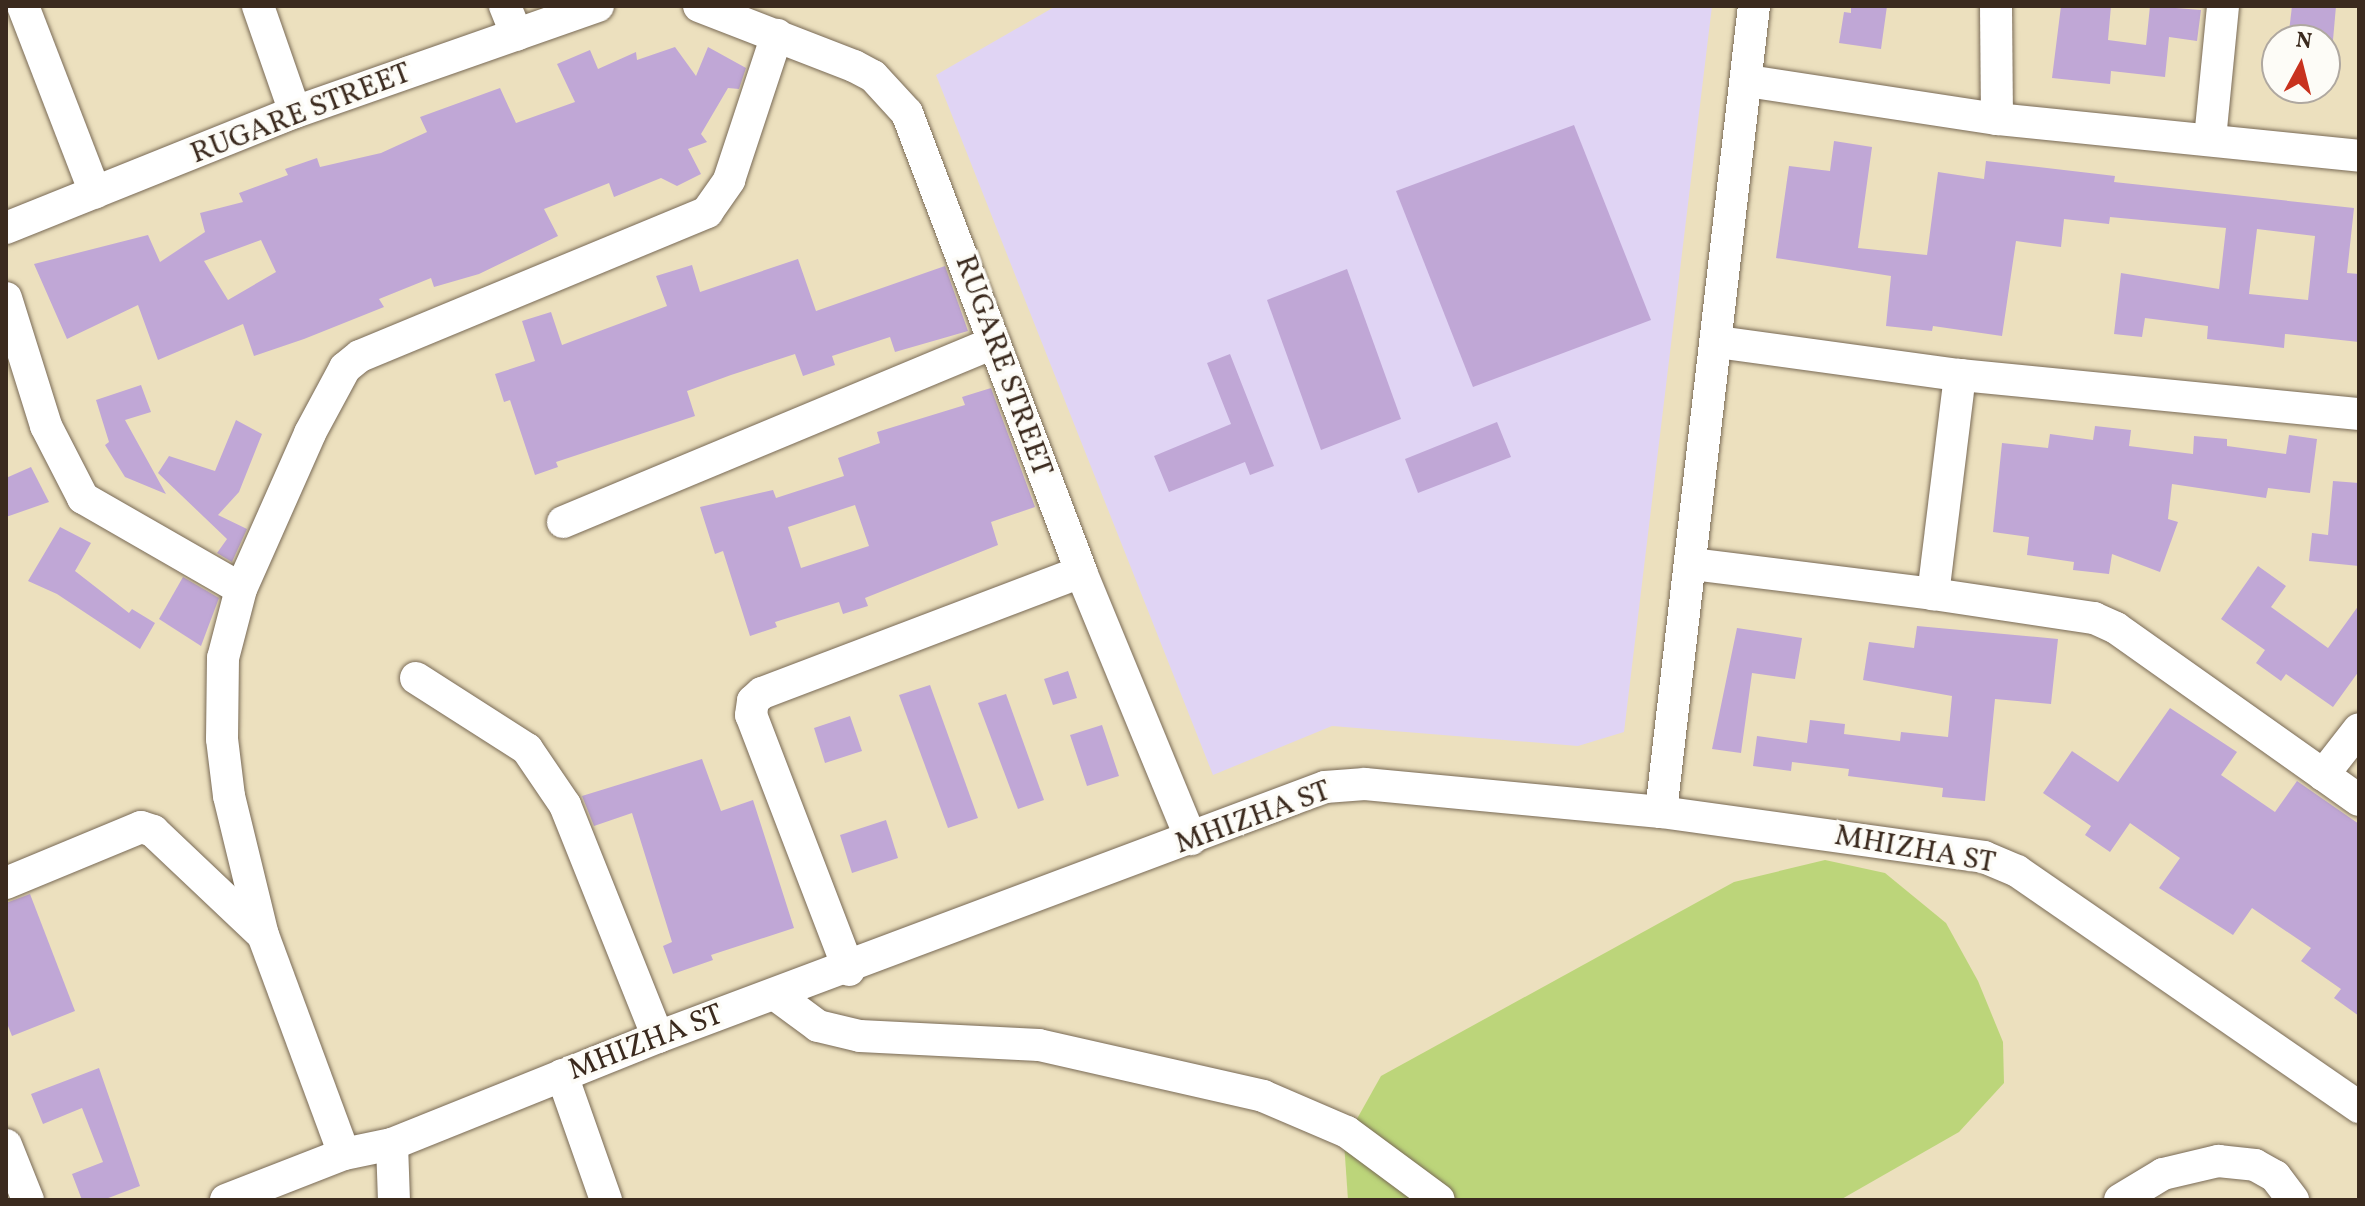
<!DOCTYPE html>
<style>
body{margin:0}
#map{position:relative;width:2365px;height:1206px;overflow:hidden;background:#ece0be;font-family:Vollkorn,serif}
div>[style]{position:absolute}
.built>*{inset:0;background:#e0d4f4}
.green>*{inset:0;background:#bcd57a}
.building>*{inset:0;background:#c0a7d6}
.roads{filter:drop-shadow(0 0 2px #796a56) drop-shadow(0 0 2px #796a56)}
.minor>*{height:32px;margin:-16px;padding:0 16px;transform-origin:16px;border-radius:16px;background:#fff}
span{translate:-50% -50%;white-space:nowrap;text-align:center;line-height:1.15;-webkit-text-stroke:7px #fdfcf7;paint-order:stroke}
.street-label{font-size:30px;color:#3b2a1e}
.frame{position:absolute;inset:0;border:8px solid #3b2a1e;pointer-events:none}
.north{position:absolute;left:2261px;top:24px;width:80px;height:80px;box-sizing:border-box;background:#fdfcf7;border:2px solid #afa8a0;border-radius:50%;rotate:7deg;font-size:22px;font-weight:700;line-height:32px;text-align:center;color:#3b2a1e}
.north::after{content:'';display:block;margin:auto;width:28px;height:36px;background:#c8321e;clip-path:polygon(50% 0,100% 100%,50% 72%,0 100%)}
</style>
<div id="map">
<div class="built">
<i style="clip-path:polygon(1056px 6px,1712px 6px,1624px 732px,1578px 746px,1332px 726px,1213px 775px,936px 75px)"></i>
</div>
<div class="green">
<i style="clip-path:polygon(1825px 860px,1885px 873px,1946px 923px,1978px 981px,2003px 1042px,2004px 1083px,1959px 1132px,1840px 1200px,1348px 1200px,1344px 1142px,1381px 1076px,1734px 882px)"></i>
</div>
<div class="building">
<i style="clip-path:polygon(1851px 6px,1887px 6px,1881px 49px,1839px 43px,1844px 12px,1851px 13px)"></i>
<i style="clip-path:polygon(2061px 6px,2111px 6px,2108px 40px,2146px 45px,2150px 6px,2201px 10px,2197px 41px,2169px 37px,2165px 77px,2111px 71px,2110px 84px,2052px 78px)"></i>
<i style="clip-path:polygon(2292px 6px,2336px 6px,2333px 40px,2288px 40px)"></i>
<i style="clip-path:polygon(evenodd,675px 47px,696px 76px,708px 47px,746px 68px,739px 89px,728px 88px,701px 134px,707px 142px,688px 149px,701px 174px,677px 186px,661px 178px,614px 197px,609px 183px,544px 209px,558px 236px,479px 274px,434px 287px,431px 278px,379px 299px,384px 307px,304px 339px,254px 356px,243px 324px,158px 360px,138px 305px,67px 339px,34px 264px,148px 235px,160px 262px,205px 232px,200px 213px,243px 202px,239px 193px,288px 175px,285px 169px,317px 158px,320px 167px,381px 153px,427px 132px,420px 117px,500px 88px,516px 123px,575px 102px,557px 64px,590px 50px,598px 69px,636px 52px,637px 60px,675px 47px,261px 240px,276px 272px,228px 300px,204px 261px,261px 240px)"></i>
<i style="clip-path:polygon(1574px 125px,1651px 320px,1473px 387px,1396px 191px)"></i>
<i style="clip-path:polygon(evenodd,1834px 141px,1872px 147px,1858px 248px,1927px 255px,1938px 172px,1984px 179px,1986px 161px,2115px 176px,2114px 182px,2354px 208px,2347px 273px,2359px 274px,2359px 342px,2285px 334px,2284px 348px,2252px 344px,2207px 339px,2208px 326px,2145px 318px,2142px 337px,2114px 334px,2121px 273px,2219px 289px,2226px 228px,2110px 217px,2109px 224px,2064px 219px,2061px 247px,2016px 241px,2002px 336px,1933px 326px,1932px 331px,1886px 326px,1891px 276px,1776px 258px,1789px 166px,1830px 171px,1834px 141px,2257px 229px,2315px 236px,2308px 300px,2249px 294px,2257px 229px)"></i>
<i style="clip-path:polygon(798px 259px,816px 311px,945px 266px,968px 331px,895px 352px,890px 337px,832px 356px,835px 365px,803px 376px,795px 354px,731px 375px,687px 391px,695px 416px,556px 462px,558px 467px,535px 475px,510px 400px,504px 402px,495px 374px,535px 361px,522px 321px,551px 312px,562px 345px,667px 306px,656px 276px,692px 265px,700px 292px)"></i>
<i style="clip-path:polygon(1347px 269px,1401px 419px,1321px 450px,1267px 300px)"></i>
<i style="clip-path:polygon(1230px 354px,1274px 466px,1250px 475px,1245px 462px,1169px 492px,1154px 456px,1231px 424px,1207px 363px)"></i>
<i style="clip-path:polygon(141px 385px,151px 412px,125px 420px,166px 494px,125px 477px,105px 445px,109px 442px,96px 400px)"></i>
<i style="clip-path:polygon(evenodd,991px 388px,1035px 507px,991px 522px,998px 545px,865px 598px,868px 606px,843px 614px,839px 602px,775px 622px,777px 627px,750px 636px,723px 551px,715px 554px,700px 507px,773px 490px,776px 498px,844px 476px,838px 458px,880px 443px,877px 432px,965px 405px,962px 397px,991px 388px,855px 505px,869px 546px,801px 568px,788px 527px,855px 505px)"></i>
<i style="clip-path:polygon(236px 420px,262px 434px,239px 492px,218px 515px,247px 529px,232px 562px,217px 553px,227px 539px,158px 473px,169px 456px,215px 471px)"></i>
<i style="clip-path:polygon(1497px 422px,1511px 457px,1418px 493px,1405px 459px)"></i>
<i style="clip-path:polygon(2095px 426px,2131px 430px,2129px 446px,2193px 454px,2194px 436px,2227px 439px,2227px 446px,2286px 454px,2289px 435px,2317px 439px,2310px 493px,2268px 488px,2266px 498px,2172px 484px,2168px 519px,2178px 522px,2160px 572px,2112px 554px,2109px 574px,2073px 570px,2074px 562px,2027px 555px,2029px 537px,1993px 532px,2002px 443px,2048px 448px,2050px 434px,2093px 440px)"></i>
<i style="clip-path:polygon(31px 467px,49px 502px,6px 517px,6px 478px)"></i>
<i style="clip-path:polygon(2333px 481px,2359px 483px,2359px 566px,2309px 561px,2312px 533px,2328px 535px)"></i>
<i style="clip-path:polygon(60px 527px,91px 543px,75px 571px,129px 613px,132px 609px,155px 623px,140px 649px,57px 594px,28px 581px)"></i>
<i style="clip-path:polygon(2258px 566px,2286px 586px,2271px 607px,2328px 648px,2359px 605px,2359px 671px,2333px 707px,2286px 674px,2281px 681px,2256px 663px,2265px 650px,2221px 619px)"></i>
<i style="clip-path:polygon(183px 577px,219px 598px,201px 646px,159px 619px)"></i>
<i style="clip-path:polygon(1917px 626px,2058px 639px,2051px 704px,1995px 699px,1985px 801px,1942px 797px,1943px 788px,1848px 776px,1849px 769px,1792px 762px,1791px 771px,1753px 766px,1757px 736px,1807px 743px,1810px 720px,1845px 724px,1844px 734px,1900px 741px,1901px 732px,1948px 737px,1952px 696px,1863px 680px,1869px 642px,1914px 648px)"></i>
<i style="clip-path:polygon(1737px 628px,1802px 638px,1795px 679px,1752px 673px,1741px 753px,1712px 749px)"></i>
<i style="clip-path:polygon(1068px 671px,1077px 698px,1053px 705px,1044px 679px)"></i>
<i style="clip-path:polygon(930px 685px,978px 818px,948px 828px,899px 695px)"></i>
<i style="clip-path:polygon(1006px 694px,1044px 800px,1018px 809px,978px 703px)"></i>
<i style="clip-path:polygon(2170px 708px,2237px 752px,2221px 775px,2275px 812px,2297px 781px,2359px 824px,2359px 1016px,2334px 998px,2341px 989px,2301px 961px,2311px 948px,2252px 908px,2233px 935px,2159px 888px,2180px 858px,2130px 823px,2110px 852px,2085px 835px,2091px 826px,2043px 793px,2072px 751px,2118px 782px)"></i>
<i style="clip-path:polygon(850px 716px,862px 751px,825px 763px,814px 728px)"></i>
<i style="clip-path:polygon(1102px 725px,1119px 776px,1087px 786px,1070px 735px)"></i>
<i style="clip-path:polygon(702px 759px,721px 811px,753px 800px,794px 928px,711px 955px,713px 960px,673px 974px,663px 946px,672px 942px,632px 813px,594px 826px,582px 796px)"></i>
<i style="clip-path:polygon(886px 820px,898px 858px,852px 873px,840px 835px)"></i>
<i style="clip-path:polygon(30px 894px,75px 1011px,12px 1036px,6px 1021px,6px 903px)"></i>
<i style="clip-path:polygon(99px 1068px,140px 1186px,103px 1200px,82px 1200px,72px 1174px,103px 1162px,82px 1108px,43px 1124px,31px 1094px)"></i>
</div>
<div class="roads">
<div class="minor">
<i style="left:23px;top:6px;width:200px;rotate:68.9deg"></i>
<i style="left:258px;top:6px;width:112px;rotate:70.8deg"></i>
<i style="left:505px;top:6px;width:31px;rotate:68deg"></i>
<i style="left:699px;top:6px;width:166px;rotate:21.2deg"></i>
<i style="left:854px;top:66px;width:21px;rotate:28deg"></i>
<i style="left:873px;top:76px;width:50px;rotate:47.4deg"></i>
<i style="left:907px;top:113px;width:491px;rotate:69.2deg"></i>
<i style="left:1081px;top:572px;width:289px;rotate:67.6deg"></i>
<i style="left:1996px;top:6px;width:113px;rotate:89.5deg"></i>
<i style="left:1748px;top:81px;width:252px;rotate:8.7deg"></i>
<i style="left:1997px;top:119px;width:364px;rotate:5.8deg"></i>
<i style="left:2210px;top:139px;width:134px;rotate:-84.4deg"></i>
<i style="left:6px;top:228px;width:311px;rotate:-21.9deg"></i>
<i style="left:295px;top:112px;width:321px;rotate:-19.3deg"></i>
<i style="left:6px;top:298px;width:134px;rotate:72.6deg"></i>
<i style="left:46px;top:426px;width:81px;rotate:62.8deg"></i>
<i style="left:83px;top:498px;width:182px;rotate:29.9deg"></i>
<i style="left:241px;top:589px;width:71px;rotate:104.6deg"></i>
<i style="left:223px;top:658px;width:81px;rotate:90.7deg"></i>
<i style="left:222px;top:739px;width:57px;rotate:83deg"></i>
<i style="left:229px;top:796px;width:143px;rotate:76.3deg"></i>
<i style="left:263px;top:935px;width:233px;rotate:69.7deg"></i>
<i style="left:1718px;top:342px;width:244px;rotate:7.8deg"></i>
<i style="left:2359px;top:414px;width:401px;rotate:-174.4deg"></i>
<i style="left:1960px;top:375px;width:221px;rotate:97deg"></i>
<i style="left:1933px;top:594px;width:163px;rotate:8.5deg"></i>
<i style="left:2094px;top:618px;width:24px;rotate:24deg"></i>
<i style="left:2116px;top:628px;width:298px;rotate:35.3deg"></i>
<i style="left:563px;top:522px;width:467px;rotate:-22.6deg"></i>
<i style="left:1693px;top:564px;width:242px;rotate:7.1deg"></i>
<i style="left:241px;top:589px;width:171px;rotate:-66.1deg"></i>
<i style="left:310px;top:433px;width:74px;rotate:-61.7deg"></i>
<i style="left:345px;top:368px;width:19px;rotate:-39deg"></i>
<i style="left:360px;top:356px;width:376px;rotate:-22.5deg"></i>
<i style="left:707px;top:212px;width:39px;rotate:-55deg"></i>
<i style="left:729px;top:180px;width:153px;rotate:-71.7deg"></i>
<i style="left:416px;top:678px;width:132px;rotate:32.6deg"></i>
<i style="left:527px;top:749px;width:68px;rotate:55.8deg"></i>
<i style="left:565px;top:805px;width:250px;rotate:68.2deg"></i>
<i style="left:2323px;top:775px;width:58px;rotate:-52deg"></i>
<i style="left:1661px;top:812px;width:811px;rotate:-83.42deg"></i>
<i style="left:6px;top:883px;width:146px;rotate:-22.5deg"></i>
<i style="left:141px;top:827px;width:13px;rotate:18deg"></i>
<i style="left:153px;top:831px;width:151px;rotate:43.4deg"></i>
<i style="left:849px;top:970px;width:273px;rotate:-111deg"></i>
<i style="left:751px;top:715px;width:14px;rotate:-82deg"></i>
<i style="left:753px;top:701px;width:12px;rotate:-42deg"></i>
<i style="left:762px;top:693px;width:341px;rotate:-20.8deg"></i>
<i style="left:776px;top:995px;width:52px;rotate:36.4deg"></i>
<i style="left:818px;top:1026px;width:43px;rotate:13.4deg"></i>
<i style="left:860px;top:1036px;width:179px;rotate:2.9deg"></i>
<i style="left:1039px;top:1045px;width:230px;rotate:12.8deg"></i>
<i style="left:1263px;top:1096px;width:91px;rotate:23.2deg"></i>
<i style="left:1347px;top:1132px;width:114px;rotate:36.5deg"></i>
<i style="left:562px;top:1075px;width:133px;rotate:70.6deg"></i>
<i style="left:392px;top:1144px;width:56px;rotate:88deg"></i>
<i style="left:6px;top:1145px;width:59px;rotate:68.2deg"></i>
<i style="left:226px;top:1200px;width:127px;rotate:-21.3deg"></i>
<i style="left:344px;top:1154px;width:49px;rotate:-11.8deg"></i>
<i style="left:392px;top:1144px;width:287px;rotate:-21.9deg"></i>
<i style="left:658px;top:1037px;width:712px;rotate:-20.55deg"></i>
<i style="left:1325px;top:787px;width:40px;rotate:-4.3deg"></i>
<i style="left:1365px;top:784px;width:297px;rotate:5.4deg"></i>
<i style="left:1661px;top:812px;width:326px;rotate:7.9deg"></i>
<i style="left:1984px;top:857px;width:36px;rotate:23deg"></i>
<i style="left:2017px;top:871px;width:416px;rotate:34.6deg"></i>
<i style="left:2120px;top:1200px;width:50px;rotate:-31.2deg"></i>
<i style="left:2163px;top:1174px;width:57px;rotate:-13.3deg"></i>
<i style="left:2218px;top:1161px;width:37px;rotate:6deg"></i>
<i style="left:2255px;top:1165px;width:23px;rotate:29deg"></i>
<i style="left:2275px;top:1176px;width:30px;rotate:53deg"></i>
</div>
</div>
<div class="street-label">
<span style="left:301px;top:114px;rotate:-21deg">RUGARE STREET</span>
<span style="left:1003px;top:366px;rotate:70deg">RUGARE STREET</span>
<span style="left:1253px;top:818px;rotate:-20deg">MHIZHA ST</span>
<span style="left:1915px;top:850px;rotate:10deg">MHIZHA ST</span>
<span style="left:646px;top:1043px;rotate:-21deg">MHIZHA ST</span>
</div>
<div class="frame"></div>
<div class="north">N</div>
</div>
